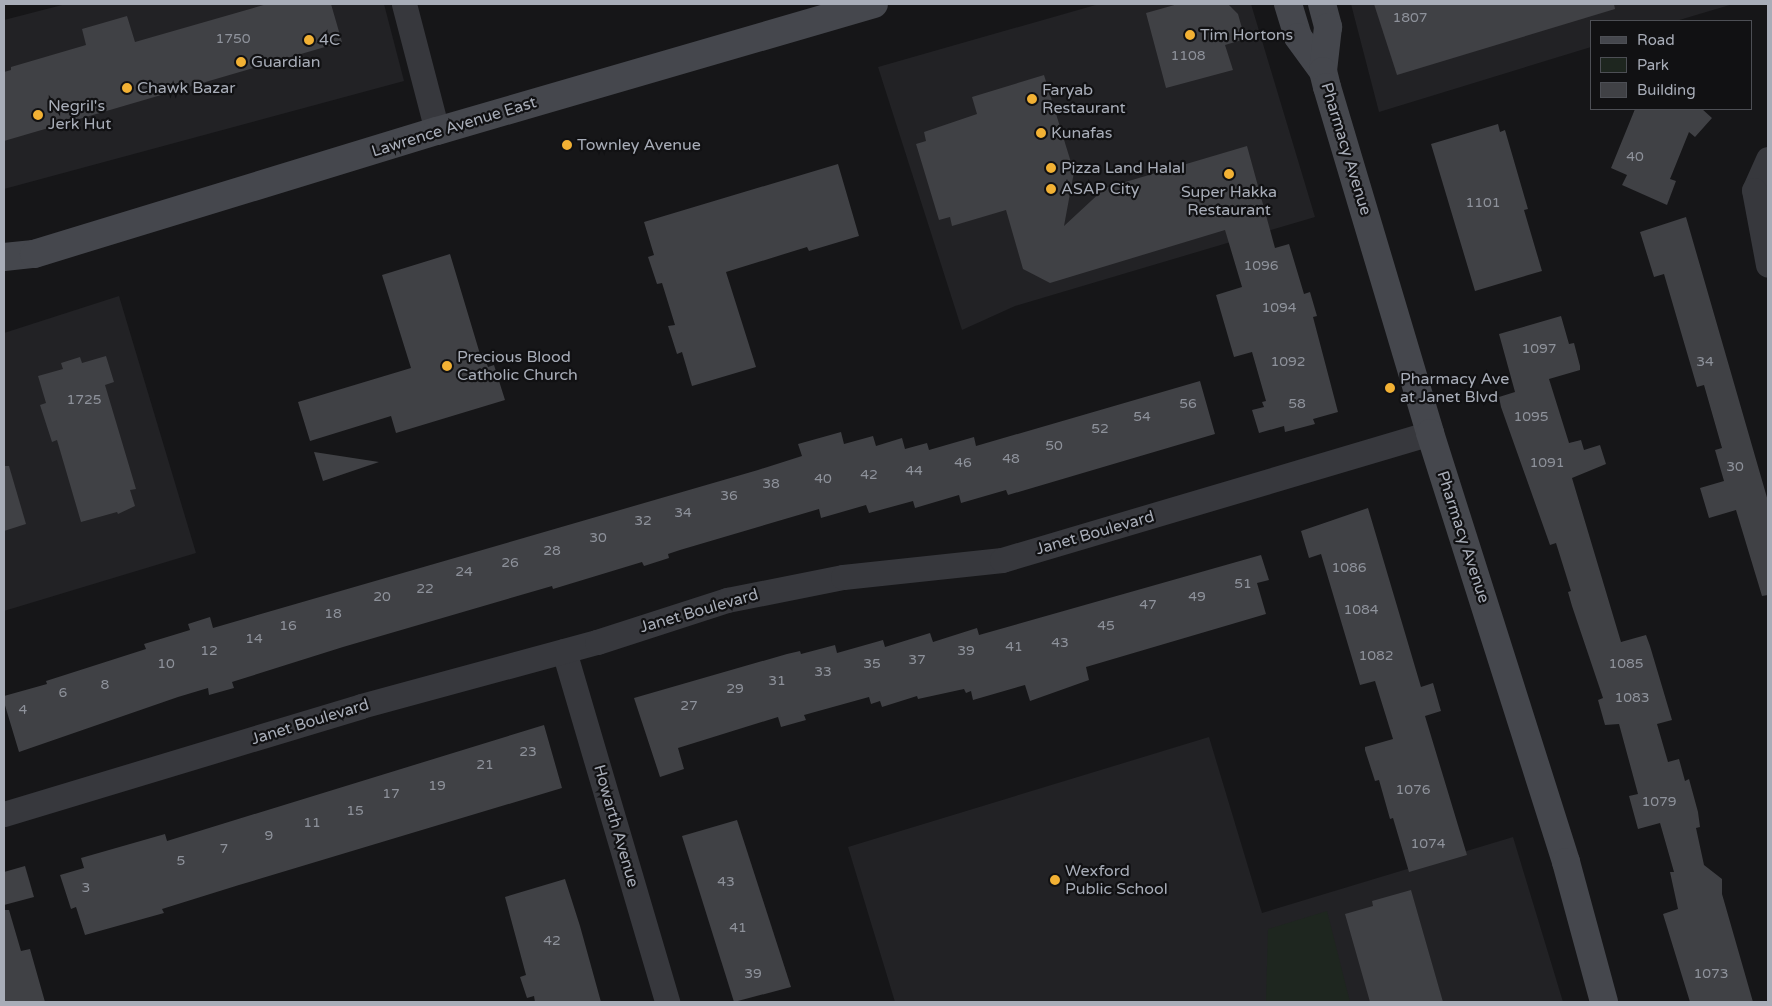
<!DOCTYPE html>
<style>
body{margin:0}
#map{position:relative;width:1772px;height:1006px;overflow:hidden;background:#161618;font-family:"Varela Round",sans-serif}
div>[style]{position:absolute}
.built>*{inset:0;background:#222225}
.green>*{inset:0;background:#1e261f}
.building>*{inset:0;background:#404145}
.street>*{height:25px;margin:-12.5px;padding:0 12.5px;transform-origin:12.5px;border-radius:12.5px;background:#37383d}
.secondary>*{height:28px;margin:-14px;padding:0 14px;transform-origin:14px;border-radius:14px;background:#45474d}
.dots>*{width:14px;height:14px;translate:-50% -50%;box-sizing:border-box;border:2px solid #111113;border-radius:50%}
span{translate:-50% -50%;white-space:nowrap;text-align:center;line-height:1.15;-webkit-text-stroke:4.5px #111113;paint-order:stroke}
.number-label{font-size:14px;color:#8e929b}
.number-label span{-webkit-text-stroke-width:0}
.poi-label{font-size:16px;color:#a8adb8}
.left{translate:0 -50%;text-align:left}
.street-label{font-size:16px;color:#a8adb8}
.frame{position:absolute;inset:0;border:5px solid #a8adb8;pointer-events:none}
.legend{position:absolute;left:1590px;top:20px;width:162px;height:90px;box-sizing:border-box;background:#111113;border:1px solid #4d4f55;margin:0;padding:6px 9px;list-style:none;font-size:15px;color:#a8adb8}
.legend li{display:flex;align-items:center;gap:10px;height:25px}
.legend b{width:25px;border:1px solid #4d4f55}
</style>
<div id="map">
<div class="built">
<i style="clip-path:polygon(66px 4px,384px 4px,404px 81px,4px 189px,4px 20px)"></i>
<i style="clip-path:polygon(1099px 4px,1251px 4px,1315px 217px,1015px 306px,962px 330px,878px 67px)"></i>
<i style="clip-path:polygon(1351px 4px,1733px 4px,1676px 21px,1591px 21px,1591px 47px,1379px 112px)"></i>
<i style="clip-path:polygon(119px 296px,196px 553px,4px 611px,4px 333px)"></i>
<i style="clip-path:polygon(1209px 737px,1262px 913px,1513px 837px,1563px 1002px,895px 1002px,848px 847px)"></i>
</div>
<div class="green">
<i style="clip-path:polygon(1327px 911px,1350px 1002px,1266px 1002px,1268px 929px)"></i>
</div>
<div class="building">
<i style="clip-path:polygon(267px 4px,331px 4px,342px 42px,4px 141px,4px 72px,11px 70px,11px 67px,86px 45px,82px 29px,127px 16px,135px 42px)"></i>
<i style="clip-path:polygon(1178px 4px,1228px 4px,1238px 14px,1245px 39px,1225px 45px,1233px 70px,1166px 88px,1146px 13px)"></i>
<i style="clip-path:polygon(1374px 4px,1614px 4px,1615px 9px,1397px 75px)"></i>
<i style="clip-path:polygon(1044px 75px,1074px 172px,1064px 226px,1105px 188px,1247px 146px,1275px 248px,1289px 244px,1304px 294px,1310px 292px,1317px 316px,1313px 317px,1338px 412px,1313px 419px,1315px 424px,1285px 432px,1284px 426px,1259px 433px,1252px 410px,1264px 407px,1262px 402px,1266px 401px,1252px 352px,1234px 357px,1216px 295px,1242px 287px,1225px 230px,1050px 283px,1023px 269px,1006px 210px,952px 226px,950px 217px,939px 220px,916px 144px,926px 141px,924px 132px,977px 114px,972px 97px)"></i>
<i style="clip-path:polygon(1635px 109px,1702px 109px,1712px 118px,1695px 137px,1689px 132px,1670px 179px,1676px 181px,1667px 205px,1622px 185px,1627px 175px,1611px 168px)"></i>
<i style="clip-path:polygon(1498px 124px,1500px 132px,1505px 130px,1528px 209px,1524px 210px,1542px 271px,1475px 291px,1431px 144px)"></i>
<i style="clip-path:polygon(838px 164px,859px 236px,809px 251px,807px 247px,726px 272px,756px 367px,692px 386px,682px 352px,677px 354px,668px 326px,675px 325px,662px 283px,657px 284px,648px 257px,654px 255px,644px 222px)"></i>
<i style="clip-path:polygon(1686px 217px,1768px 501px,1768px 595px,1762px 596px,1736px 510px,1709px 518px,1700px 488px,1724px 481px,1715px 450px,1722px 448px,1704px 385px,1697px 387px,1664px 274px,1654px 277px,1640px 232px)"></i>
<i style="clip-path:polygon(450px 254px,480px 354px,483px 353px,488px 367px,494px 365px,505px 400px,396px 433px,391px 416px,310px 441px,298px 402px,411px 368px,382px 275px)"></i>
<i style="clip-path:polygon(1561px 316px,1569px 344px,1574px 343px,1580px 366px,1580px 370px,1549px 379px,1569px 443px,1581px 440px,1584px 450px,1600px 445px,1606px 464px,1572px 478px,1621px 642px,1646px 635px,1650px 646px,1672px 720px,1657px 724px,1668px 762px,1679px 759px,1685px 781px,1689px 779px,1698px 812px,1700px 827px,1696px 828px,1704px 865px,1722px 879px,1722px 894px,1753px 1002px,1690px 1002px,1663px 914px,1678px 909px,1670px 872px,1674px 872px,1660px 823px,1638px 829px,1629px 796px,1638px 794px,1619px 724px,1605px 725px,1598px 700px,1603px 698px,1572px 606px,1568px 592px,1571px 591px,1556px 543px,1550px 545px,1501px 407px,1499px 397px,1515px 392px,1499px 334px)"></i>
<i style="clip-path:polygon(106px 356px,114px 382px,105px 385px,136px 489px,130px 490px,135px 506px,118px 514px,117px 512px,81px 522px,57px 440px,52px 442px,40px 405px,46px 403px,38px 376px,63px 369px,61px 363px,80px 357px,82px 363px)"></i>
<i style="clip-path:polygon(1200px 381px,1215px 434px,1008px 495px,1006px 490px,961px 503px,959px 495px,915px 508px,913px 501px,869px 513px,866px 505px,821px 518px,819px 509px,680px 550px,668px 554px,669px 558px,644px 566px,642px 562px,553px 589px,552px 586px,343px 647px,235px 681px,232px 682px,234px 688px,209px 695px,208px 688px,178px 697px,19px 752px,4px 702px,4px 696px,47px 684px,46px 681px,146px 649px,144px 644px,190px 630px,188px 624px,210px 617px,213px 628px,758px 470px,802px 456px,798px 444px,841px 432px,844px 444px,873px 436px,876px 446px,902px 438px,905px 449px,927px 443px,929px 450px,974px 437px,976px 446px)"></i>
<i style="clip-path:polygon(314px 452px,379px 462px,323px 481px)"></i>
<i style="clip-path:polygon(4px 466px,9px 466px,26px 524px,4px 531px)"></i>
<i style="clip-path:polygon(1368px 508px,1421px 687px,1433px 683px,1441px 711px,1425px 716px,1467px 855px,1409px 872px,1393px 818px,1390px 819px,1379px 780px,1375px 781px,1365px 750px,1365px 747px,1393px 739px,1375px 681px,1360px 685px,1321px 554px,1309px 558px,1301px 531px)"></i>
<i style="clip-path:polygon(1261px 555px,1269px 580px,1257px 583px,1266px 614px,1086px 667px,1089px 680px,1030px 701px,1025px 685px,973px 700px,971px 691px,966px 693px,964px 689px,918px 699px,917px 696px,882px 707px,880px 701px,871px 704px,869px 697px,804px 715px,806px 720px,781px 727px,778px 717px,678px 748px,684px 769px,660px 777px,634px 698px,787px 654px,800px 651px,801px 654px,835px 645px,837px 653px,883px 640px,885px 647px,930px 633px,933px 642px,977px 628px,979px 635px)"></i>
<i style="clip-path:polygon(544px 725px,562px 788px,239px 885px,162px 909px,164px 913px,85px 935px,76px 907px,71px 909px,60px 875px,84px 868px,81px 858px,165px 834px,167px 841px)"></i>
<i style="clip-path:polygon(737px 820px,791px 987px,734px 1002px,682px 836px)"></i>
<i style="clip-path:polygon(25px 866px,34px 897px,4px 905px,4px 872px)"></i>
<i style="clip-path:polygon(565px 879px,580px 926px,601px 1002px,535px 1002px,534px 996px,527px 998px,520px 977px,526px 975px,505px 897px)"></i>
<i style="clip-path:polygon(1411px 890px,1443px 1002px,1370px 1002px,1345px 914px,1373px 906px,1372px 901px)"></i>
<i style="clip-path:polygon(4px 910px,9px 910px,21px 951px,30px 949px,45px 1002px,4px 1002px)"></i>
</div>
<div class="street">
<i style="left:404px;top:4px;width:131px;rotate:75.4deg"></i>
<i style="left:1768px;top:159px;width:34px;rotate:114deg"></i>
<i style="left:1754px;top:190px;width:76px;rotate:79.4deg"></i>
<i style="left:564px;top:651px;width:366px;rotate:73.6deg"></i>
<i style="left:4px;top:814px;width:373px;rotate:-16.8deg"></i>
<i style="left:361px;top:706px;width:245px;rotate:-15.2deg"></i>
<i style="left:597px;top:642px;width:137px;rotate:-17.9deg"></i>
<i style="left:727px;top:600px;width:118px;rotate:-11.2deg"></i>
<i style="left:843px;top:577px;width:160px;rotate:-6.1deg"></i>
<i style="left:1002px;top:560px;width:446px;rotate:-16.5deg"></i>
</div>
<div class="secondary">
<i style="left:1288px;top:4px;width:34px;rotate:73deg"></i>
<i style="left:1298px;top:37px;width:42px;rotate:53.7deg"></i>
<i style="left:1322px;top:4px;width:24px;rotate:75deg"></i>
<i style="left:1328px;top:27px;width:44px;rotate:96.5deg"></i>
<i style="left:1323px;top:71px;width:16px;rotate:76deg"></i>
<i style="left:1327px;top:87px;width:361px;rotate:73.4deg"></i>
<i style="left:1430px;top:433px;width:450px;rotate:72.4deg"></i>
<i style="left:1566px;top:862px;width:145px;rotate:74.8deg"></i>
<i style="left:4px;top:257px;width:30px;rotate:-6deg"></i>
<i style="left:34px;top:254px;width:421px;rotate:-17deg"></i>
<i style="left:437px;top:131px;width:455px;rotate:-16.2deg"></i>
</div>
<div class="dots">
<i style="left:1190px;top:35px;background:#f2b134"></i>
<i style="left:309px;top:40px;background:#f2b134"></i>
<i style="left:241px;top:62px;background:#f2b134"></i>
<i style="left:127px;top:88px;background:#f2b134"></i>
<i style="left:1032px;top:99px;background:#f2b134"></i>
<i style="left:38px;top:115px;background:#f2b134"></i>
<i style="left:1041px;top:133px;background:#f2b134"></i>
<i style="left:567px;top:145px;background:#f2b134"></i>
<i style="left:1051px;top:168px;background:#f2b134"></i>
<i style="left:1229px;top:174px;background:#f2b134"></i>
<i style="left:1051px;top:189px;background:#f2b134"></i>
<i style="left:447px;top:366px;background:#f2b134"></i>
<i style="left:1390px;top:388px;background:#f2b134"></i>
<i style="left:1055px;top:880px;background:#f2b134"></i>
</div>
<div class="number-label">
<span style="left:1410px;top:18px">1807</span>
<span style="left:233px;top:39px">1750</span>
<span style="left:1188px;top:56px">1108</span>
<span style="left:1635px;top:157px">40</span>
<span style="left:1483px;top:203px">1101</span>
<span style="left:1261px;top:266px">1096</span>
<span style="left:1279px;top:308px">1094</span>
<span style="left:1539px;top:349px">1097</span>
<span style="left:1288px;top:362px">1092</span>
<span style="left:1705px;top:362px">34</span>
<span style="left:84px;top:400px">1725</span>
<span style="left:1188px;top:404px">56</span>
<span style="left:1297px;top:404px">58</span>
<span style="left:1142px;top:417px">54</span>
<span style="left:1531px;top:417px">1095</span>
<span style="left:1100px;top:429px">52</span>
<span style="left:1054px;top:446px">50</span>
<span style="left:1011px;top:459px">48</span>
<span style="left:963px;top:463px">46</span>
<span style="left:1547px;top:463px">1091</span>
<span style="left:1735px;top:467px">30</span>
<span style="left:914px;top:471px">44</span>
<span style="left:869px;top:475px">42</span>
<span style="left:823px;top:479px">40</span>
<span style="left:771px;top:484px">38</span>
<span style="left:729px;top:496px">36</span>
<span style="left:683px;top:513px">34</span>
<span style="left:643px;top:521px">32</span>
<span style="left:598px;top:538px">30</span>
<span style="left:552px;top:551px">28</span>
<span style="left:510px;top:563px">26</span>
<span style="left:1349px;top:568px">1086</span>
<span style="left:464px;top:572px">24</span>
<span style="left:1243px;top:584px">51</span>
<span style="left:425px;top:589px">22</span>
<span style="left:382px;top:597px">20</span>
<span style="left:1197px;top:597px">49</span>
<span style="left:1148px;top:605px">47</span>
<span style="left:1361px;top:610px">1084</span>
<span style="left:333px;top:614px">18</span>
<span style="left:288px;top:626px">16</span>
<span style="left:1106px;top:626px">45</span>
<span style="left:254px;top:639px">14</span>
<span style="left:1060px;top:643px">43</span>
<span style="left:1014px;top:647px">41</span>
<span style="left:209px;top:651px">12</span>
<span style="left:966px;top:651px">39</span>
<span style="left:1376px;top:656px">1082</span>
<span style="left:917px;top:660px">37</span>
<span style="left:166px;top:664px">10</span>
<span style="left:872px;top:664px">35</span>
<span style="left:1626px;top:664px">1085</span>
<span style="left:823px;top:672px">33</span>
<span style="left:777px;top:681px">31</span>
<span style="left:105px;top:685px">8</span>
<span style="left:735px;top:689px">29</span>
<span style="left:63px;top:693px">6</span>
<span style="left:1632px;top:698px">1083</span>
<span style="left:689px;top:706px">27</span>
<span style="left:23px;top:710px">4</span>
<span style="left:528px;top:752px">23</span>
<span style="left:485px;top:765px">21</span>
<span style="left:437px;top:786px">19</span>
<span style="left:1413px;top:790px">1076</span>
<span style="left:391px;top:794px">17</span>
<span style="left:1659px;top:802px">1079</span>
<span style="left:355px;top:811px">15</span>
<span style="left:312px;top:823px">11</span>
<span style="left:269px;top:836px">9</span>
<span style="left:1428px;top:844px">1074</span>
<span style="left:224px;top:849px">7</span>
<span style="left:181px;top:861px">5</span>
<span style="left:726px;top:882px">43</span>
<span style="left:86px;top:888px">3</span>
<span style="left:738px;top:928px">41</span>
<span style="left:552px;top:941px">42</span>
<span style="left:753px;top:974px">39</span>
<span style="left:1711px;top:974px">1073</span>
</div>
<div class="poi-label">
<span class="left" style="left:1200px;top:35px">Tim Hortons</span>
<span class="left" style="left:319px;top:40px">4C</span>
<span class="left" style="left:251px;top:62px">Guardian</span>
<span class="left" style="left:137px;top:88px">Chawk Bazar</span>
<span class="left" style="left:1042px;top:99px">Faryab<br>Restaurant</span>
<span class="left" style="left:48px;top:115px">Negril's<br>Jerk Hut</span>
<span class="left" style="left:1051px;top:133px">Kunafas</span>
<span class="left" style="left:577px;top:145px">Townley Avenue</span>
<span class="left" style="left:1061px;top:168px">Pizza Land Halal</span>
<span class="left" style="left:1061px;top:189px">ASAP City</span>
<span style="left:1229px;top:201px">Super Hakka<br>Restaurant</span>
<span class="left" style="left:457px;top:366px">Precious Blood<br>Catholic Church</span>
<span class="left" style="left:1400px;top:388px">Pharmacy Ave<br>at Janet Blvd</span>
<span class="left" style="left:1065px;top:880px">Wexford<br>Public School</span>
</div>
<div class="street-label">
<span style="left:454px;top:127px;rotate:-17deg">Lawrence Avenue East</span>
<span style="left:1346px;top:149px;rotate:73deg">Pharmacy Avenue</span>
<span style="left:1095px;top:533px;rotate:-16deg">Janet Boulevard</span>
<span style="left:1463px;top:537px;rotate:72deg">Pharmacy Avenue</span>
<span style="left:699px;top:611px;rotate:-16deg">Janet Boulevard</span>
<span style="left:310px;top:722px;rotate:-17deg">Janet Boulevard</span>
<span style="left:616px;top:826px;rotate:74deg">Howarth Avenue</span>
</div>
<div class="frame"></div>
<ul class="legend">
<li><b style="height:6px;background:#45474d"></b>Road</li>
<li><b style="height:14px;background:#1e261f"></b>Park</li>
<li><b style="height:14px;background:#404145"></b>Building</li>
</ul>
</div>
